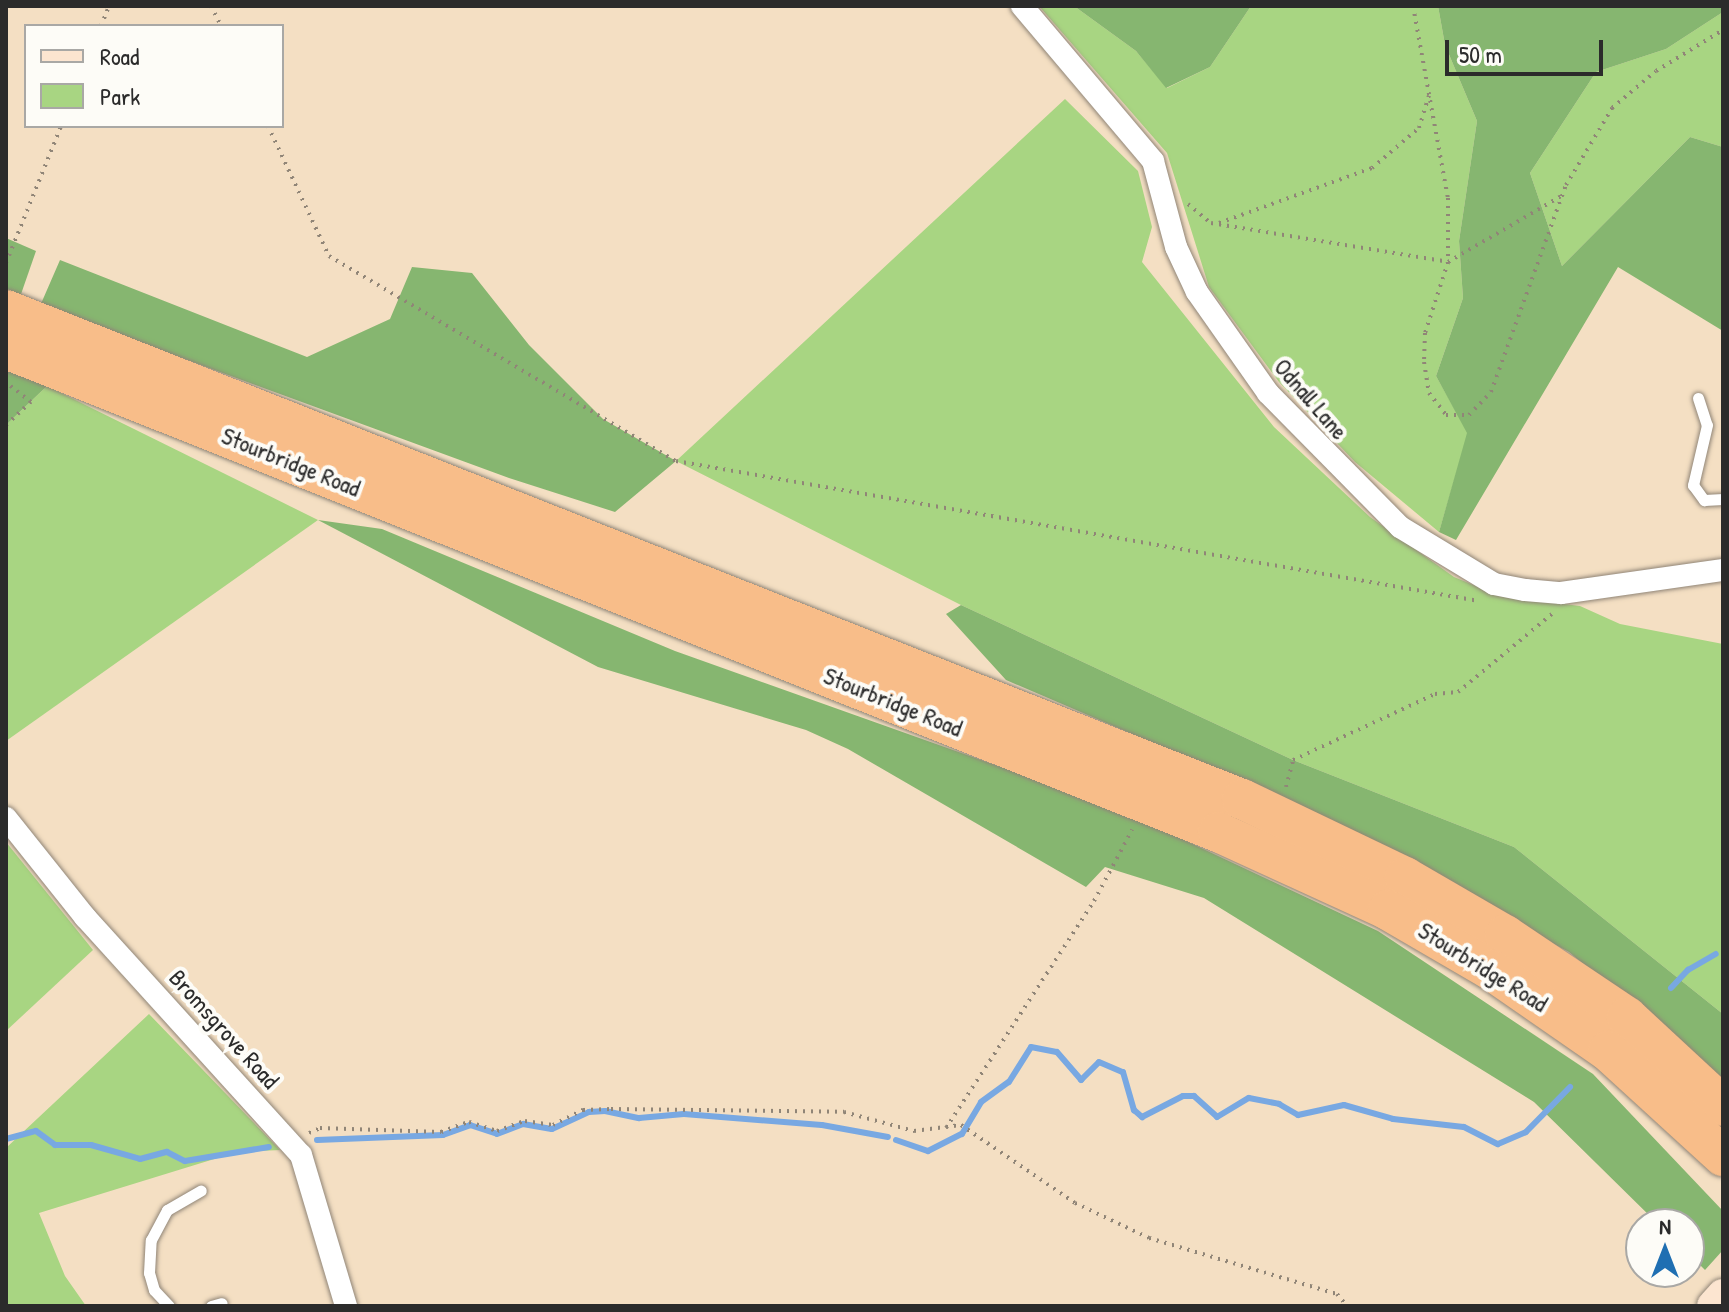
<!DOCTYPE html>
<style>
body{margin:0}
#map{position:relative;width:1729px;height:1312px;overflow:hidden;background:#f4dfc3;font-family:"Patrick Hand",sans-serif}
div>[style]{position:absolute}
.green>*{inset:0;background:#a8d582}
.forest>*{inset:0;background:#86b670}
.stream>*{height:6px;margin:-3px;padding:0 3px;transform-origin:3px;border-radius:3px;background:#78a8e2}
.path>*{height:4px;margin-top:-2px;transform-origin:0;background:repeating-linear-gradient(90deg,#908577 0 2px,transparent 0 8px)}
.roads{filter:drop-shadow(0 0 2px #908577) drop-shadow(0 0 2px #908577)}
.lane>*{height:11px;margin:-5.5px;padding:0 5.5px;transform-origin:5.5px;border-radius:5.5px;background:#fff}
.street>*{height:22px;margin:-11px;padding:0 11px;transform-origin:11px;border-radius:11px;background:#fff}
.secondary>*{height:32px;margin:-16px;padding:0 16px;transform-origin:16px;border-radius:16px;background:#fce5d0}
.highway>*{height:40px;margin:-20px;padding:0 20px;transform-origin:20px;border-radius:20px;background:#f8bd89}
span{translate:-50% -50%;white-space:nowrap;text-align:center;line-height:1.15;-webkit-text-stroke:8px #fdfcf7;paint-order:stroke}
.street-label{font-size:24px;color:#2b2b2b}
.frame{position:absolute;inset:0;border:8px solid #2b2b2b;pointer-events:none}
.legend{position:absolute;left:24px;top:24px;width:260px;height:104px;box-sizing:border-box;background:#fdfcf7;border:2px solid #a9a8a5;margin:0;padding:10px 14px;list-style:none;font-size:24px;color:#2b2b2b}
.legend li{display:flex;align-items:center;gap:16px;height:40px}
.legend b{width:40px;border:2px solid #a9a8a5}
.north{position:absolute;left:1625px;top:1208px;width:80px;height:80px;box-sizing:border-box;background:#fdfcf7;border:2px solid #a9a8a5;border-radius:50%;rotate:0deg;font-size:22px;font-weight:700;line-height:32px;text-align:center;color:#2b2b2b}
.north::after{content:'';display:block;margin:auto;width:28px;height:36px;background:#1f6fb2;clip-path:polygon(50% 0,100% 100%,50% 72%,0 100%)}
.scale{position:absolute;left:1445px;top:40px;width:158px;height:36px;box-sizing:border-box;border:4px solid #2b2b2b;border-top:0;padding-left:10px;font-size:24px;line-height:28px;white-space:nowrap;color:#2b2b2b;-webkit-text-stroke:6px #fdfcf7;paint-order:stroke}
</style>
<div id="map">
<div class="green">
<i style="clip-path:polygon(1039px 6px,1074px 6px,1136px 51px,1167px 88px,1210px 67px,1251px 6px,1438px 6px,1445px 45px,1477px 121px,1459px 241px,1463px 298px,1436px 376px,1468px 433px,1439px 532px,1355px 462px,1279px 382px,1209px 287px,1167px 153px)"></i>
<i style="clip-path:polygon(1723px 12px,1723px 147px,1690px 137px,1562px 266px,1530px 173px,1596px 72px,1666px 49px)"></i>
<i style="clip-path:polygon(1065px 99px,1138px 171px,1152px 227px,1142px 262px,1274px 427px,1370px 517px,1454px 577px,1500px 596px,1580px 606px,1620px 624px,1723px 644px,1723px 1014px,1514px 847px,1293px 760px,961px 605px,676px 461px)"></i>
<i style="clip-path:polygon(47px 386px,318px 520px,6px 741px,6px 425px)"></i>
<i style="clip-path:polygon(6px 842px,93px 950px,6px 1031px)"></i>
<i style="clip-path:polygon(149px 1014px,280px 1150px,237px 1152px,39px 1213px,65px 1276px,86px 1306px,6px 1306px,6px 1148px)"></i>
</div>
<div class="forest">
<i style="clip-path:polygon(1074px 6px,1251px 6px,1210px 67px,1166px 88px,1136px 51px)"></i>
<i style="clip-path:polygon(1438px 6px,1723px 6px,1723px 12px,1666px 49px,1596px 72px,1530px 173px,1562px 266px,1690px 137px,1723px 147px,1723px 331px,1618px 267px,1456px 540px,1439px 532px,1467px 433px,1436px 376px,1463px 298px,1459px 241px,1477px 121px,1445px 45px)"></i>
<i style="clip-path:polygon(6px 238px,36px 251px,20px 297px,6px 292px)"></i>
<i style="clip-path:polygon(60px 260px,307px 357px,390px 319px,412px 267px,472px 273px,529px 345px,603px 419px,676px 461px,615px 512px,509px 478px,40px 306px)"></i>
<i style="clip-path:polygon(6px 370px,47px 386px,6px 425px)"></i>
<i style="clip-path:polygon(318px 520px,382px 529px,675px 651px,1116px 808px,1378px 931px,1593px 1074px,1723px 1211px,1723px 1250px,1705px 1270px,1689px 1254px,1689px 1224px,1658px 1224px,1534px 1102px,1204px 898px,1105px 867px,1086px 887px,848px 749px,806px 730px,598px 667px)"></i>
<i style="clip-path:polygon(961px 605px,1293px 760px,1514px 847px,1723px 1014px,1723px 1080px,1569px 952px,1251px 785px,1006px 680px,946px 614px)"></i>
</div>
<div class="stream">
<i style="left:1671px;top:988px;width:25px;rotate:-47deg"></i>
<i style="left:1688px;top:970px;width:32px;rotate:-30deg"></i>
<i style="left:6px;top:1139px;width:31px;rotate:-15deg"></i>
<i style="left:36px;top:1131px;width:24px;rotate:36deg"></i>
<i style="left:55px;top:1145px;width:36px"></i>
<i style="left:91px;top:1145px;width:51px;rotate:15.9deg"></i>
<i style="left:140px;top:1159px;width:28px;rotate:-15deg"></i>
<i style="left:167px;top:1152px;width:20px;rotate:27deg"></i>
<i style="left:185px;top:1161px;width:85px;rotate:-9.5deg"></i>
<i style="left:317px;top:1140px;width:126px;rotate:-2.3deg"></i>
<i style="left:443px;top:1135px;width:29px;rotate:-20deg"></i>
<i style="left:470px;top:1125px;width:28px;rotate:18deg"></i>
<i style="left:497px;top:1134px;width:28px;rotate:-21deg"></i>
<i style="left:523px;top:1124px;width:29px;rotate:10deg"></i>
<i style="left:552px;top:1129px;width:41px;rotate:-24.7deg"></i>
<i style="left:589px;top:1112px;width:16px;rotate:-4deg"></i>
<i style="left:605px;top:1111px;width:35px;rotate:12deg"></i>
<i style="left:639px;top:1118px;width:45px;rotate:-5.1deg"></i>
<i style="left:684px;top:1114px;width:138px;rotate:4.6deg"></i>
<i style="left:822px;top:1125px;width:67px;rotate:10.3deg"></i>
<i style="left:896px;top:1140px;width:34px;rotate:19deg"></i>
<i style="left:928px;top:1151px;width:38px;rotate:-27deg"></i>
<i style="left:962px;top:1134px;width:37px;rotate:-59deg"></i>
<i style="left:981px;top:1102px;width:34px;rotate:-36deg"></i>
<i style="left:1009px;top:1082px;width:41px;rotate:-57.8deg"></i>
<i style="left:1031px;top:1047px;width:26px;rotate:11deg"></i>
<i style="left:1057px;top:1052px;width:37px;rotate:49deg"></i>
<i style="left:1081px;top:1080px;width:25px;rotate:-45deg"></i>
<i style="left:1099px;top:1062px;width:26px;rotate:23deg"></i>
<i style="left:1123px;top:1072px;width:40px;rotate:74deg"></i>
<i style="left:1134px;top:1110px;width:11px;rotate:41deg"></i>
<i style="left:1142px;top:1117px;width:46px;rotate:-27.1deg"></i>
<i style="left:1183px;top:1096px;width:11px"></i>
<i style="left:1194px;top:1096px;width:31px;rotate:42deg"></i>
<i style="left:1217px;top:1117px;width:37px;rotate:-31deg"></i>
<i style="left:1249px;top:1098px;width:31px;rotate:11deg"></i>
<i style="left:1279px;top:1104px;width:22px;rotate:30deg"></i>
<i style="left:1298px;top:1115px;width:47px;rotate:-12.3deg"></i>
<i style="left:1344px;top:1105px;width:51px;rotate:15.9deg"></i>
<i style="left:1393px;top:1119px;width:71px;rotate:6.4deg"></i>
<i style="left:1464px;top:1127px;width:38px;rotate:27deg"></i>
<i style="left:1498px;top:1144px;width:30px;rotate:-23deg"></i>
<i style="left:1526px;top:1132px;width:63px;rotate:-45.6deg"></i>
</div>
<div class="path">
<i style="left:211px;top:6px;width:22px;rotate:63deg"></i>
<i style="left:1413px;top:6px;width:195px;rotate:79.7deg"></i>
<i style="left:1448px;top:198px;width:64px;rotate:90deg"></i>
<i style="left:1448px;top:262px;width:75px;rotate:107.9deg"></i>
<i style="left:1425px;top:333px;width:29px;rotate:92deg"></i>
<i style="left:1424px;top:362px;width:31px;rotate:81deg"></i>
<i style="left:1429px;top:393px;width:28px;rotate:52deg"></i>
<i style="left:1446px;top:415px;width:23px"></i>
<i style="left:1469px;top:415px;width:32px;rotate:-46deg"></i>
<i style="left:1491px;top:392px;width:220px;rotate:-70.1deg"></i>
<i style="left:1566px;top:185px;width:90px;rotate:-59.1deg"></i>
<i style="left:1612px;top:108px;width:57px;rotate:-40.1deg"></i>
<i style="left:1656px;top:71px;width:79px;rotate:-31.5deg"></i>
<i style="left:101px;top:26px;width:22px;rotate:-68deg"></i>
<i style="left:268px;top:126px;width:144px;rotate:64.9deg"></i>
<i style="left:329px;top:256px;width:403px;rotate:30.6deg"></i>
<i style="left:676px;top:461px;width:815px;rotate:9.89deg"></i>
<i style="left:1188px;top:204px;width:30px;rotate:40deg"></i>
<i style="left:1211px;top:223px;width:240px;rotate:9.3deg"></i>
<i style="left:1448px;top:262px;width:133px;rotate:-30.2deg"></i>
<i style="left:1219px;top:223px;width:163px;rotate:-19.8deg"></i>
<i style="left:1372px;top:168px;width:62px;rotate:-40.4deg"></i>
<i style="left:1419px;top:128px;width:34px;rotate:-73deg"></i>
<i style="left:6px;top:263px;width:148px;rotate:-68.1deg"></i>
<i style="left:6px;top:425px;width:34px;rotate:-43deg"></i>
<i style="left:31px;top:402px;width:29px;rotate:-142deg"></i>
<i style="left:1286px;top:787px;width:28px;rotate:-75deg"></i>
<i style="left:1293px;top:760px;width:157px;rotate:-24.9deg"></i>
<i style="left:1435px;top:694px;width:23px;rotate:-5deg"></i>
<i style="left:1458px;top:692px;width:122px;rotate:-39.7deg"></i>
<i style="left:946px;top:1128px;width:271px;rotate:-56.9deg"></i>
<i style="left:1094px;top:901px;width:81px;rotate:-61.8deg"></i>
<i style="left:309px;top:1133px;width:12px;rotate:-24deg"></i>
<i style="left:320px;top:1128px;width:121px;rotate:1.9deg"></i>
<i style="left:441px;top:1132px;width:30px;rotate:-20deg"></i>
<i style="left:469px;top:1122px;width:29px;rotate:18deg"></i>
<i style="left:497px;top:1131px;width:30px;rotate:-20deg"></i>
<i style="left:525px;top:1121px;width:28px;rotate:8deg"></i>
<i style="left:553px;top:1125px;width:34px;rotate:-27deg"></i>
<i style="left:583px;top:1110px;width:28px;rotate:-2deg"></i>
<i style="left:611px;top:1109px;width:233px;rotate:0.7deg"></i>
<i style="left:844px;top:1112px;width:73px;rotate:15.2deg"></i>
<i style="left:914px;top:1131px;width:47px;rotate:-7.3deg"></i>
<i style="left:961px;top:1125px;width:138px;rotate:34.4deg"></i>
<i style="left:1075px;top:1203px;width:82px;rotate:25.3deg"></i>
<i style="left:1149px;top:1238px;width:196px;rotate:16.6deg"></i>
<i style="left:1337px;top:1294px;width:16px;rotate:50deg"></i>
</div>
<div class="roads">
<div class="lane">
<i style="left:1698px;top:398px;width:28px;rotate:72deg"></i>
<i style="left:1707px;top:425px;width:62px;rotate:103.1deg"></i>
<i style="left:1693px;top:485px;width:19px;rotate:54deg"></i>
<i style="left:1704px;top:500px;width:19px;rotate:-3deg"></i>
<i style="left:169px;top:1306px;width:22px;rotate:-133deg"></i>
<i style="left:154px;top:1290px;width:18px;rotate:-106deg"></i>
<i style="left:149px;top:1273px;width:33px;rotate:-87deg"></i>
<i style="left:151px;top:1240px;width:34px;rotate:-62deg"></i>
<i style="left:167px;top:1210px;width:39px;rotate:-30deg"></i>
<i style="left:211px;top:1306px;width:11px;rotate:-15deg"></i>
</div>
<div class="street">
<i style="left:1022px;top:6px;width:203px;rotate:49.8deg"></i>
<i style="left:1153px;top:161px;width:89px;rotate:75deg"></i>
<i style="left:1176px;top:247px;width:50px;rotate:65deg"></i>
<i style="left:1197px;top:292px;width:123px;rotate:54.9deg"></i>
<i style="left:1268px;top:393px;width:188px;rotate:45.4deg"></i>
<i style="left:1400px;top:527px;width:110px;rotate:31.2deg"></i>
<i style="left:1494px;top:584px;width:32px;rotate:11deg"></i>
<i style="left:1525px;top:590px;width:36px;rotate:5deg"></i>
<i style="left:1561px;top:593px;width:164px;rotate:-8.1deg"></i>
<i style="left:6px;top:818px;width:127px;rotate:51.4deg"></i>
<i style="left:85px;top:917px;width:321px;rotate:47.8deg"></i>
<i style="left:301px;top:1155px;width:158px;rotate:73.4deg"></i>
</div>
<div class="secondary">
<i style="left:1713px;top:1306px;width:15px;rotate:-48deg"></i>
</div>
<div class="highway">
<i style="left:6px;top:310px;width:1329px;rotate:21.59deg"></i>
<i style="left:1242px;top:799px;width:181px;rotate:25.6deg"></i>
<i style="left:1405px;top:877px;width:116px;rotate:30.1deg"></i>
<i style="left:1505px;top:935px;width:147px;rotate:33.9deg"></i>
<i style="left:1627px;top:1017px;width:131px;rotate:42.8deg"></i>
<i style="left:6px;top:349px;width:1305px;rotate:21.73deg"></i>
<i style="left:1218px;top:832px;width:187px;rotate:24.6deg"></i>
<i style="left:1388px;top:910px;width:119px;rotate:30.2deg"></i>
<i style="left:1491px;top:970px;width:142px;rotate:34.7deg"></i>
<i style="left:1608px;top:1051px;width:156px;rotate:42.4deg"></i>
</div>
</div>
<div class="street-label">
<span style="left:1311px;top:399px;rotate:49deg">Odnall Lane</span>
<span style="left:291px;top:462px;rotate:22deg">Stourbridge Road</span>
<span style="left:893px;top:702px;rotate:22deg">Stourbridge Road</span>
<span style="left:1483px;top:967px;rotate:32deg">Stourbridge Road</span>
<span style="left:224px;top:1029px;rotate:48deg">Bromsgrove Road</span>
</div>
<div class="frame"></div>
<ul class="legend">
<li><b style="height:10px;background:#fce5d0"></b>Road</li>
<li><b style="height:22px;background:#a8d582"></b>Park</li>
</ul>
<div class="north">N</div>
<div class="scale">50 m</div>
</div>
